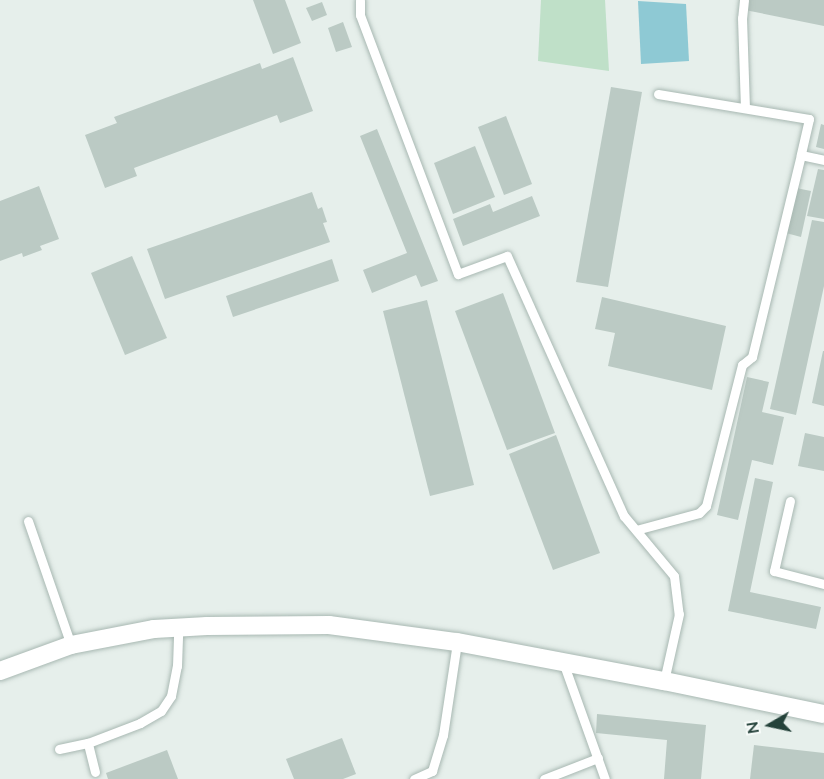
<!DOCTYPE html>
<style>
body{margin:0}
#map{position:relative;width:824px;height:779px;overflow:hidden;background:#e6efeb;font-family:Mulish,sans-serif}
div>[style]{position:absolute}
.green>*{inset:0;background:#bfe0c8}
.water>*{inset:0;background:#8ec9d4}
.building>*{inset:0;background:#bbcac4}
.roads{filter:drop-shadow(0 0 2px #a8b8b2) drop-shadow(0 0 2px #a8b8b2)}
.service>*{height:9px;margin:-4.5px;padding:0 4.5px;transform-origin:4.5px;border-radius:4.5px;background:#fff}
.tertiary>*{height:18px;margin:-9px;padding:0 9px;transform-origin:9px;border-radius:9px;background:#fff}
span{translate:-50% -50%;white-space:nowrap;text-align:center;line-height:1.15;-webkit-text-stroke:4.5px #f7fbf9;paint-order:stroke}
.north{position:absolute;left:740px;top:695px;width:60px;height:60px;-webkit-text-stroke:4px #f7fbf9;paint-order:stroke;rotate:261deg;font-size:16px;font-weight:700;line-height:24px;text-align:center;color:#24423a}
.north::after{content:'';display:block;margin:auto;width:21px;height:27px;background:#24423a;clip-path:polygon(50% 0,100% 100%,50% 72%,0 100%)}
</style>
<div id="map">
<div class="green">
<i style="clip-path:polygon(541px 0,605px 0,609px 71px,538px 61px)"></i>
</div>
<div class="water">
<i style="clip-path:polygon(638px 1px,686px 4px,689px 61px,641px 64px)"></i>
</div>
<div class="building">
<i style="clip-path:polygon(253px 0,285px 0,301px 43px,273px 54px)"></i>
<i style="clip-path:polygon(747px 0,824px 0,824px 26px,745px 10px)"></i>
<i style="clip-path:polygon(322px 2px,327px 15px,312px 21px,306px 8px)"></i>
<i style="clip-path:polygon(343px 22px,352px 47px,336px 52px,328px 28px)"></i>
<i style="clip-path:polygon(293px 57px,313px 111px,280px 123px,277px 115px,134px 168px,137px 176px,105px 188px,85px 135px,117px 123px,114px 117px,260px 63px,262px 69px)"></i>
<i style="clip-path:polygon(611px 87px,642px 92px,608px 287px,576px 282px)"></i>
<i style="clip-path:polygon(506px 116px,532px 184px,504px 195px,478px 127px)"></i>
<i style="clip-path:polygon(821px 124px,824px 125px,824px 149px,816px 147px)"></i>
<i style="clip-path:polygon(377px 129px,438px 281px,421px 287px,416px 275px,372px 293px,363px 270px,407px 253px,360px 136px)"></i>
<i style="clip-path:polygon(475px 146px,495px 197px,453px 214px,434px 163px)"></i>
<i style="clip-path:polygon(818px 169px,824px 170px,824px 219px,807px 216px)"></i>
<i style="clip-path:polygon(39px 186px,59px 239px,40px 246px,42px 250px,23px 257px,22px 253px,0 261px,0 201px)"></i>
<i style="clip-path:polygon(796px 188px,811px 191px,801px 237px,786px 233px)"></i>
<i style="clip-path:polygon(312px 192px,318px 209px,322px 207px,327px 222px,323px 223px,330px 242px,165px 299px,147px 249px)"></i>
<i style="clip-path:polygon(532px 196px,540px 216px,463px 246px,453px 219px,490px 204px,493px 212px)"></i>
<i style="clip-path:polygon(812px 220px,824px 222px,824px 286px,796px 415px,770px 409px)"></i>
<i style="clip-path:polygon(132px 256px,167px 338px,125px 355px,91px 273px)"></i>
<i style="clip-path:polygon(332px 259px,339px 281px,233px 317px,226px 296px)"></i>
<i style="clip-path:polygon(503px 293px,555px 433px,507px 450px,455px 311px)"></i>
<i style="clip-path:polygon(602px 297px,726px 326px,712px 390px,608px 366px,615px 333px,595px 329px)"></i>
<i style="clip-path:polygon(427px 300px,474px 485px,430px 496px,383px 311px)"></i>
<i style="clip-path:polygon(823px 351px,824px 351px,824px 406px,812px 403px)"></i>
<i style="clip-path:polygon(747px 377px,769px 382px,762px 412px,784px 417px,773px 465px,752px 460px,738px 520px,717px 515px)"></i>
<i style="clip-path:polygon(805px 433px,824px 437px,824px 471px,798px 466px)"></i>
<i style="clip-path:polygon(556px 435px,600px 553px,553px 570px,509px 454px)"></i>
<i style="clip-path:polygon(755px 478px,773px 482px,750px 592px,821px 607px,816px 629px,728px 611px)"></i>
<i style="clip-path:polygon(597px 714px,706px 725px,701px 779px,664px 779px,667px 740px,596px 733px)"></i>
<i style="clip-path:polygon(342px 738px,356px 774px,343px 779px,294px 779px,286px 759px)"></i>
<i style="clip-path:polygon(754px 745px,824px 753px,824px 779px,750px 779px)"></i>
<i style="clip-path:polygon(167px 750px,178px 779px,108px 779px,106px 773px)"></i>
</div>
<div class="roads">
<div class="service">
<i style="left:360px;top:0;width:15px;rotate:90deg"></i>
<i style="left:360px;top:15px;width:277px;rotate:69.3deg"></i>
<i style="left:458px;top:274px;width:52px;rotate:-20.2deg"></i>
<i style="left:507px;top:256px;width:285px;rotate:65.8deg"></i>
<i style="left:624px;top:516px;width:78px;rotate:50.2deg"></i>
<i style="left:674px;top:576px;width:38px;rotate:83deg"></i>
<i style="left:679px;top:614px;width:69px;rotate:102.6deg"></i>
<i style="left:744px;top:0;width:18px;rotate:96deg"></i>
<i style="left:742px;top:18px;width:89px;rotate:88.1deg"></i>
<i style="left:658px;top:94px;width:153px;rotate:9.4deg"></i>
<i style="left:809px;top:119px;width:37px;rotate:103deg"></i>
<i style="left:790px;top:501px;width:72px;rotate:102.9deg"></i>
<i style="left:774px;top:571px;width:52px;rotate:14.6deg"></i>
<i style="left:28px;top:521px;width:131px;rotate:70.9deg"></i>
<i style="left:636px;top:530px;width:65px;rotate:-15.1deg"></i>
<i style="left:699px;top:513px;width:10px;rotate:-45deg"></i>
<i style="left:706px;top:506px;width:146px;rotate:-75.7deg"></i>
<i style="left:742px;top:365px;width:13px;rotate:-39deg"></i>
<i style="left:752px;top:357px;width:208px;rotate:-76.4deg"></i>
<i style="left:801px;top:155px;width:24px;rotate:12deg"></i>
<i style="left:563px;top:662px;width:124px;rotate:70.3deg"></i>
<i style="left:59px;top:749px;width:30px;rotate:-12deg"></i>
<i style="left:95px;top:772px;width:30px;rotate:-104deg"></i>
<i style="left:88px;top:743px;width:56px;rotate:-21deg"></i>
<i style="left:140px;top:723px;width:24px;rotate:-30deg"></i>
<i style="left:161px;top:711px;width:18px;rotate:-56deg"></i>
<i style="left:171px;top:696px;width:31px;rotate:-79deg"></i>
<i style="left:177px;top:666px;width:38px;rotate:-88deg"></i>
<i style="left:414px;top:779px;width:20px;rotate:-24deg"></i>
<i style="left:432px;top:771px;width:38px;rotate:-73deg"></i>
<i style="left:443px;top:735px;width:94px;rotate:-81.4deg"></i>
<i style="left:544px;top:779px;width:58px;rotate:-21.3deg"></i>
</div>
<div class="tertiary">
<i style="left:0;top:671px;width:76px;rotate:-20.1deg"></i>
<i style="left:71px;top:645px;width:85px;rotate:-10.9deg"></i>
<i style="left:154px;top:629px;width:53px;rotate:-3.2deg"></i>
<i style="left:207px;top:626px;width:122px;rotate:-0.5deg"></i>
<i style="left:329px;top:625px;width:129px;rotate:7.6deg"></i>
<i style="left:457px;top:642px;width:211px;rotate:10.7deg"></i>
<i style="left:664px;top:681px;width:163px;rotate:11.7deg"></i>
</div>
</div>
<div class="north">N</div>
</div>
